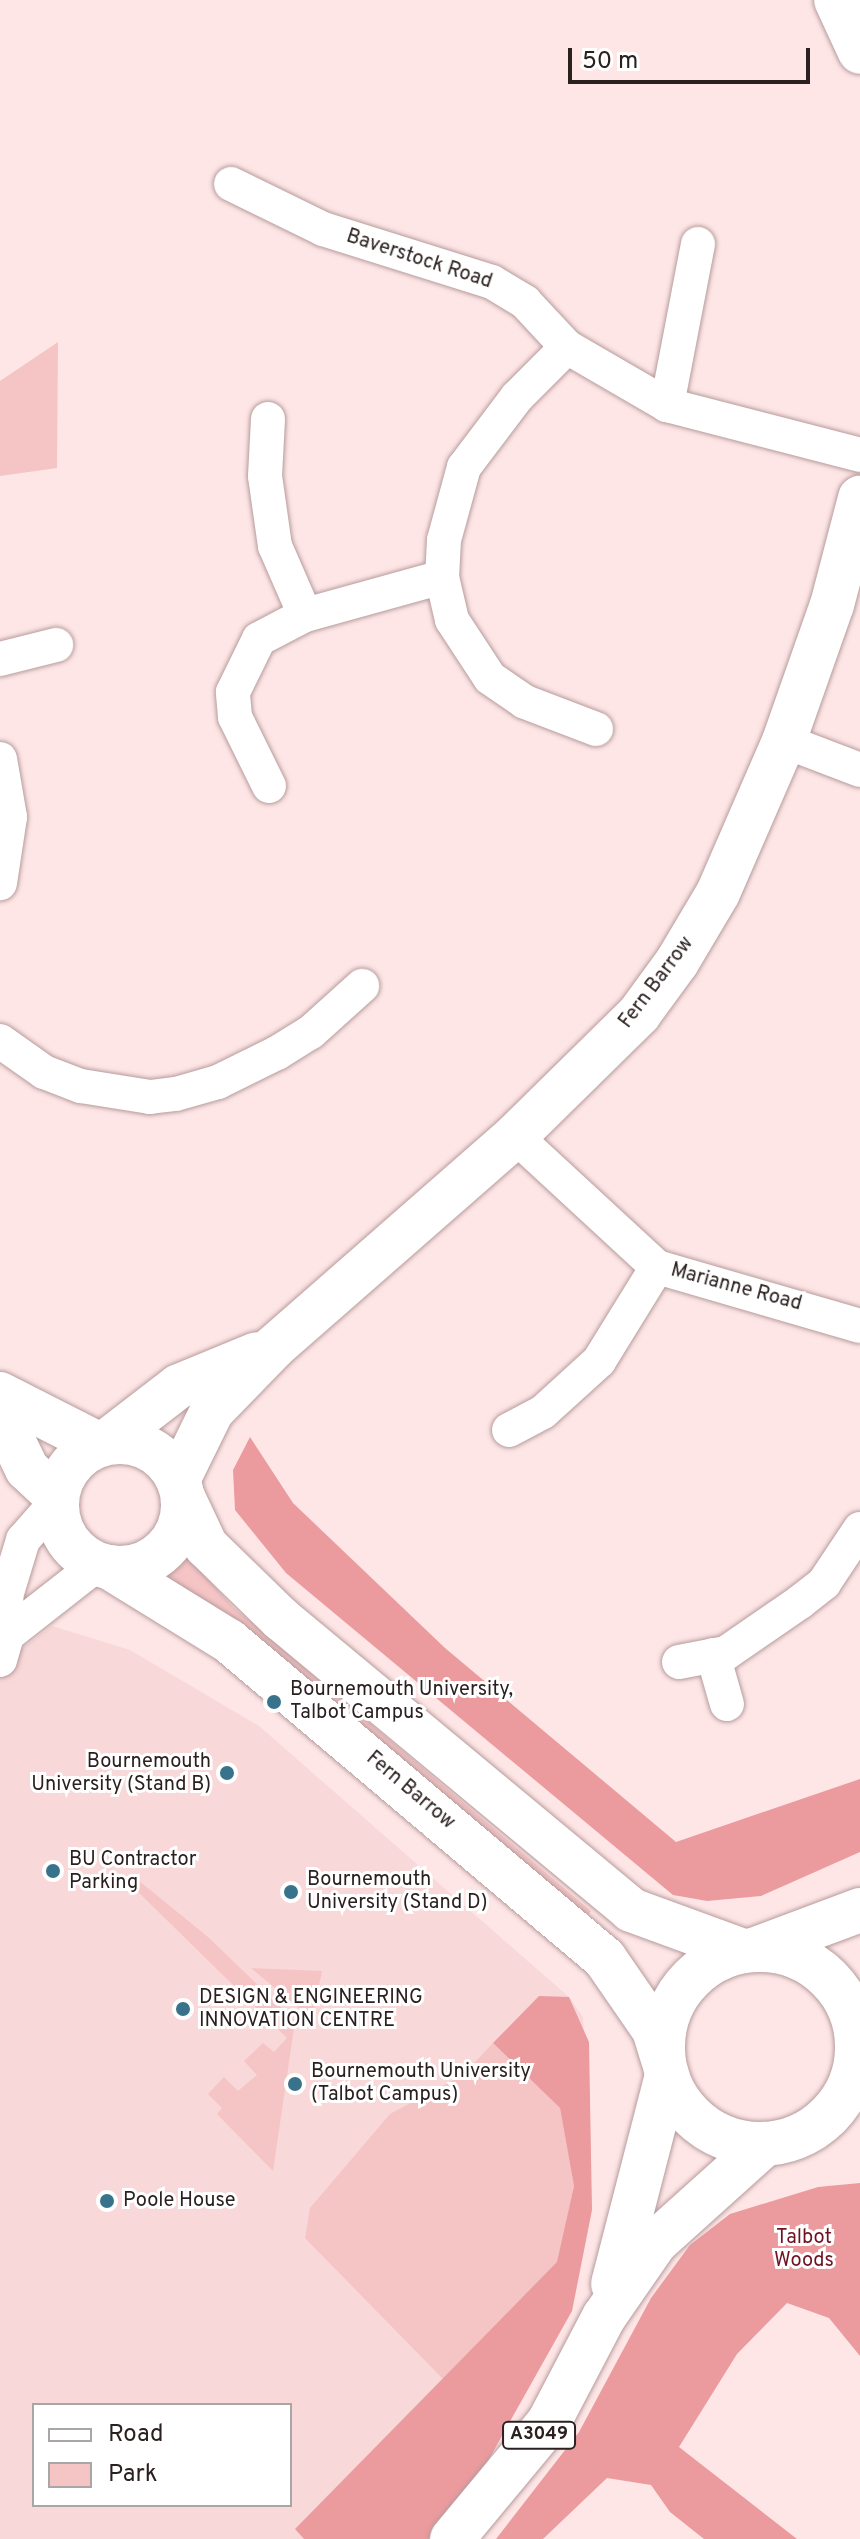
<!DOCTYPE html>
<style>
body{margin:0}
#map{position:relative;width:860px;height:2539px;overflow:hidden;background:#fee6e6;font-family:Overpass,sans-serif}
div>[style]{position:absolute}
.built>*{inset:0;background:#f8d8d9}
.green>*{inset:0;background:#f5c4c5}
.forest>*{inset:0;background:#eb9b9e}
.roads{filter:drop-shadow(0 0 2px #b79b9c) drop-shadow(0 0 2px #b79b9c)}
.minor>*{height:34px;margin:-17px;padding:0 17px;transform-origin:17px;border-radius:17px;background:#fff}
.tertiary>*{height:44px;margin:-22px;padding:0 22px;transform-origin:22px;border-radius:22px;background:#fff}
.tertiary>.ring{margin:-22px;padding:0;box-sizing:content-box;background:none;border:44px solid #fff;border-radius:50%}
.primary>*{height:44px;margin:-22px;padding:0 22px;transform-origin:22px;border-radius:22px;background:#fff}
.primary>.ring{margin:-22px;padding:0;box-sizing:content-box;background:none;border:44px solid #fff;border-radius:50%}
.dots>*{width:22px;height:22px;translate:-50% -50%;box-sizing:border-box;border:4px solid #fff;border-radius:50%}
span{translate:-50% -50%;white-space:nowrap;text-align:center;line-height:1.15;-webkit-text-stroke:6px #fff;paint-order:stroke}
.shield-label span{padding:2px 6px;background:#fff;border:2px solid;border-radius:6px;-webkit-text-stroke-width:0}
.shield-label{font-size:18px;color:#2b2020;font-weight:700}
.street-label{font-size:20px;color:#2b2020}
.poi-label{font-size:20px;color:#2b2020}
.left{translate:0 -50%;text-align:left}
.right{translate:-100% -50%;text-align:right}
.park-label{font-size:20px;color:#6f1323}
.legend{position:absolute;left:32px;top:2403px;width:260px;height:104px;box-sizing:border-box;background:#fff;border:2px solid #aaa6a6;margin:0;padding:10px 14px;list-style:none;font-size:24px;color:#2b2020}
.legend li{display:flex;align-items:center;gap:16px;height:40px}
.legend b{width:40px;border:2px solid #aaa6a6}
.scale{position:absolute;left:568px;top:48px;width:242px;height:36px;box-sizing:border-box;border:4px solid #2b2020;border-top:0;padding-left:10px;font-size:24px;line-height:28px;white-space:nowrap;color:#2b2020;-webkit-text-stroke:6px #fff;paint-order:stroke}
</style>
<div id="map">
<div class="built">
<i style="clip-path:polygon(evenodd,52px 1626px,130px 1650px,259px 1726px,569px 1997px,583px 2017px,592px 2210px,572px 2311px,429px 2539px,0 2539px,0 1665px,52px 1626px,34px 2405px,290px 2405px,290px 2505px,34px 2505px,34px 2405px)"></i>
</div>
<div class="green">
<i style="clip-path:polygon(58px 342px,57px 468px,0 476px,0 381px)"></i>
<i style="clip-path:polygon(182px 1550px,233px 1607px,591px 1911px,584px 1920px,163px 1572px)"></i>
<i style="clip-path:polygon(133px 1876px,208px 1937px,295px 2021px,273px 2171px,217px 2114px,222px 2108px,208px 2094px,224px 2077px,238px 2091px,257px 2075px,244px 2061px,263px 2043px,274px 2052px,287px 2038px,128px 1882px)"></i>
<i style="clip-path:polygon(251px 1968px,322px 1971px,312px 2019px)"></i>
<i style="clip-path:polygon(493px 2043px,560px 2108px,574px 2186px,558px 2262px,443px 2379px,305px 2238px,310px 2208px,390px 2114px,463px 2075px)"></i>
</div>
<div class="forest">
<i style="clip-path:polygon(250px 1437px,293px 1503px,445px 1648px,676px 1842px,860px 1779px,860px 1852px,761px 1896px,707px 1901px,673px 1895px,286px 1573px,235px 1510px,233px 1470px)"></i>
<i style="clip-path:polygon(539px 1996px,569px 1997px,589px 2042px,592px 2210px,572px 2311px,466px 2500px,429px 2539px,304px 2539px,295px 2529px,557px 2262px,574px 2186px,560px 2108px,493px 2043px)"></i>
<i style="clip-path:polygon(860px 2183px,860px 2356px,829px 2318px,787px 2303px,737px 2354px,679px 2447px,797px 2539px,704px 2539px,670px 2512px,651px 2485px,607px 2478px,543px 2539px,496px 2539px,579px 2432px,651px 2298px,690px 2245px,730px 2214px,818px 2187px)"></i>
</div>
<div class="roads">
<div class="minor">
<i style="left:231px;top:184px;width:102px;rotate:26.1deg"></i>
<i style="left:323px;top:229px;width:177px;rotate:17.4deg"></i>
<i style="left:492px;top:282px;width:39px;rotate:31deg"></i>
<i style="left:525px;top:302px;width:62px;rotate:47deg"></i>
<i style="left:567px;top:347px;width:116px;rotate:30.1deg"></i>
<i style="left:667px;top:405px;width:199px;rotate:14.5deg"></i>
<i style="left:567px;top:347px;width:71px;rotate:135deg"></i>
<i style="left:517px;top:397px;width:88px;rotate:127.1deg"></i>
<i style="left:464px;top:467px;width:76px;rotate:105.3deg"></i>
<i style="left:444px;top:540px;width:37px;rotate:93deg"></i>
<i style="left:442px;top:577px;width:44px;rotate:76.9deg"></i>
<i style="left:452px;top:620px;width:69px;rotate:56.8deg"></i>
<i style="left:490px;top:678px;width:42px;rotate:34.4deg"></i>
<i style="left:525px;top:702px;width:76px;rotate:20.8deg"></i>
<i style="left:667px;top:405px;width:164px;rotate:-79.1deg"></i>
<i style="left:268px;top:419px;width:57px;rotate:93deg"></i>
<i style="left:265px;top:476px;width:71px;rotate:81.9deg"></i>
<i style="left:275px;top:546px;width:75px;rotate:66.5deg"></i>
<i style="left:0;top:659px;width:58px;rotate:-14deg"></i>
<i style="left:784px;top:741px;width:81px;rotate:20.9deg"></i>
<i style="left:0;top:759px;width:59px;rotate:80.2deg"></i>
<i style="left:10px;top:817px;width:67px;rotate:98.6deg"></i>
<i style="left:269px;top:786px;width:77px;rotate:-116.2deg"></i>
<i style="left:235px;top:717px;width:25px;rotate:-95deg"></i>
<i style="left:233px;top:692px;width:59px;rotate:-63.9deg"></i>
<i style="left:259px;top:639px;width:52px;rotate:-27.6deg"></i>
<i style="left:305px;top:615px;width:142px;rotate:-15.5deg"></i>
<i style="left:0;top:1041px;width:54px;rotate:35.2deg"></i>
<i style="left:44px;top:1072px;width:40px;rotate:21deg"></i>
<i style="left:81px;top:1086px;width:70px;rotate:9.1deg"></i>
<i style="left:150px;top:1097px;width:26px;rotate:-7deg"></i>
<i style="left:176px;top:1094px;width:44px;rotate:-15.9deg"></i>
<i style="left:218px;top:1082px;width:66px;rotate:-26.2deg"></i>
<i style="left:277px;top:1053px;width:40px;rotate:-32deg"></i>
<i style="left:311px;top:1032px;width:69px;rotate:-42deg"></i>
<i style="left:515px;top:1136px;width:193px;rotate:42.7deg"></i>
<i style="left:657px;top:1267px;width:211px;rotate:16.2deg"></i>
<i style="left:509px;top:1430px;width:38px;rotate:-28deg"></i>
<i style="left:543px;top:1412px;width:76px;rotate:-42.3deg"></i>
<i style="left:599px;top:1361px;width:110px;rotate:-58.3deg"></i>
<i style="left:7px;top:1635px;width:115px;rotate:-38deg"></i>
<i style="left:713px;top:1655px;width:51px;rotate:74.1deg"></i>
<i style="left:0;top:1660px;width:26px;rotate:-74deg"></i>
<i style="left:7px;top:1635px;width:39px;rotate:-91deg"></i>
<i style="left:6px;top:1596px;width:59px;rotate:-73.1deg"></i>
<i style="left:23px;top:1540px;width:52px;rotate:-48.9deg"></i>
<i style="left:679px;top:1662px;width:48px;rotate:-10.8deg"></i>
<i style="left:726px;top:1653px;width:90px;rotate:-34.6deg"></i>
<i style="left:800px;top:1602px;width:31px;rotate:-38deg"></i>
<i style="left:824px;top:1583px;width:65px;rotate:-56.3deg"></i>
</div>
<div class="tertiary">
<i style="left:836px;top:0;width:57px;rotate:65.2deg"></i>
<i style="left:0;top:1394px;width:112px;rotate:27deg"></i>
<i style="left:0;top:1413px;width:62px;rotate:64.3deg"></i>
<i style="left:27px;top:1469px;width:41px;rotate:43deg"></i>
<i class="ring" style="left:57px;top:1442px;width:82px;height:82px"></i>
<i style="left:105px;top:1443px;width:93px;rotate:-37.6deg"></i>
<i style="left:179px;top:1386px;width:84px;rotate:-22.3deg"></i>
<i style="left:178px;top:1480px;width:77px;rotate:-63.8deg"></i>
<i style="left:212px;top:1411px;width:89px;rotate:-45.9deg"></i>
<i style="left:274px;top:1347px;width:320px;rotate:-41.2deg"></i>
<i style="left:515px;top:1136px;width:174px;rotate:-44.5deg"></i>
<i style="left:639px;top:1014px;width:64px;rotate:-53.8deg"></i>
<i style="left:677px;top:962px;width:80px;rotate:-59.3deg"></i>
<i style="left:718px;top:893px;width:166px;rotate:-66.5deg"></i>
<i style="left:784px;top:741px;width:144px;rotate:-70.6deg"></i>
<i style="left:832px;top:605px;width:111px;rotate:-75.3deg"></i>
<i style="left:183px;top:1497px;width:54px;rotate:64.9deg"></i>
<i style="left:206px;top:1546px;width:105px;rotate:44.2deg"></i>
<i style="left:281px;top:1619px;width:455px;rotate:39.7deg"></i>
<i style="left:631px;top:1910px;width:119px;rotate:20.1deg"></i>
<i style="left:109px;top:1567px;width:141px;rotate:31.7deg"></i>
<i style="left:229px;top:1641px;width:492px;rotate:40.2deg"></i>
<i style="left:605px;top:1959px;width:86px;rotate:55.4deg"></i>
<i style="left:654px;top:2030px;width:31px;rotate:73deg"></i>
</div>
<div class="primary">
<i class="ring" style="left:663px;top:1950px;width:150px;height:150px"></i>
<i style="left:753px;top:1950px;width:114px;rotate:-20.5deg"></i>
<i style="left:613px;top:2284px;width:216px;rotate:-75.5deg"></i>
<i style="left:452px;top:2539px;width:152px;rotate:-50.3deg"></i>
<i style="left:549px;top:2422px;width:119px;rotate:-62.4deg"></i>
<i style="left:604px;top:2317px;width:90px;rotate:-55.4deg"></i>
<i style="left:655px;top:2243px;width:148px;rotate:-42deg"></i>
</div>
</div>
<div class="dots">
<i style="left:274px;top:1702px;background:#38738b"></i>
<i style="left:227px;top:1773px;background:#38738b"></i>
<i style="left:53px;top:1871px;background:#38738b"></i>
<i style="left:291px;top:1892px;background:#38738b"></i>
<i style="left:183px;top:2009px;background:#38738b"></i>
<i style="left:295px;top:2084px;background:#38738b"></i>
<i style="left:107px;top:2201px;background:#38738b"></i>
</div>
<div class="shield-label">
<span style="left:539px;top:2435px">A3049</span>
</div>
<div class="street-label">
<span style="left:419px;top:260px;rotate:18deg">Baverstock Road</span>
<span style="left:657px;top:983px;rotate:-53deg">Fern Barrow</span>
<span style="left:736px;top:1288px;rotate:15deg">Marianne Road</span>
<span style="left:410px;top:1791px;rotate:40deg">Fern Barrow</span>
</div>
<div class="poi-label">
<span class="left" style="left:290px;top:1702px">Bournemouth University,<br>Talbot Campus</span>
<span class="right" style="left:211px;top:1774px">Bournemouth<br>University (Stand B)</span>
<span class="left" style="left:69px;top:1872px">BU Contractor<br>Parking</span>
<span class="left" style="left:307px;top:1892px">Bournemouth<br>University (Stand D)</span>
<span class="left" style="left:199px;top:2010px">DESIGN &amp; ENGINEERING<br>INNOVATION CENTRE</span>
<span class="left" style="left:311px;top:2084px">Bournemouth University<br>(Talbot Campus)</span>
<span class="left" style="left:123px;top:2201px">Poole House</span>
</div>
<div class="park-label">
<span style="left:804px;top:2250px">Talbot<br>Woods</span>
</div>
<ul class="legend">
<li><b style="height:10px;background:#fff"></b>Road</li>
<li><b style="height:22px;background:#f5c4c5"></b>Park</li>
</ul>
<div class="scale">50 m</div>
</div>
